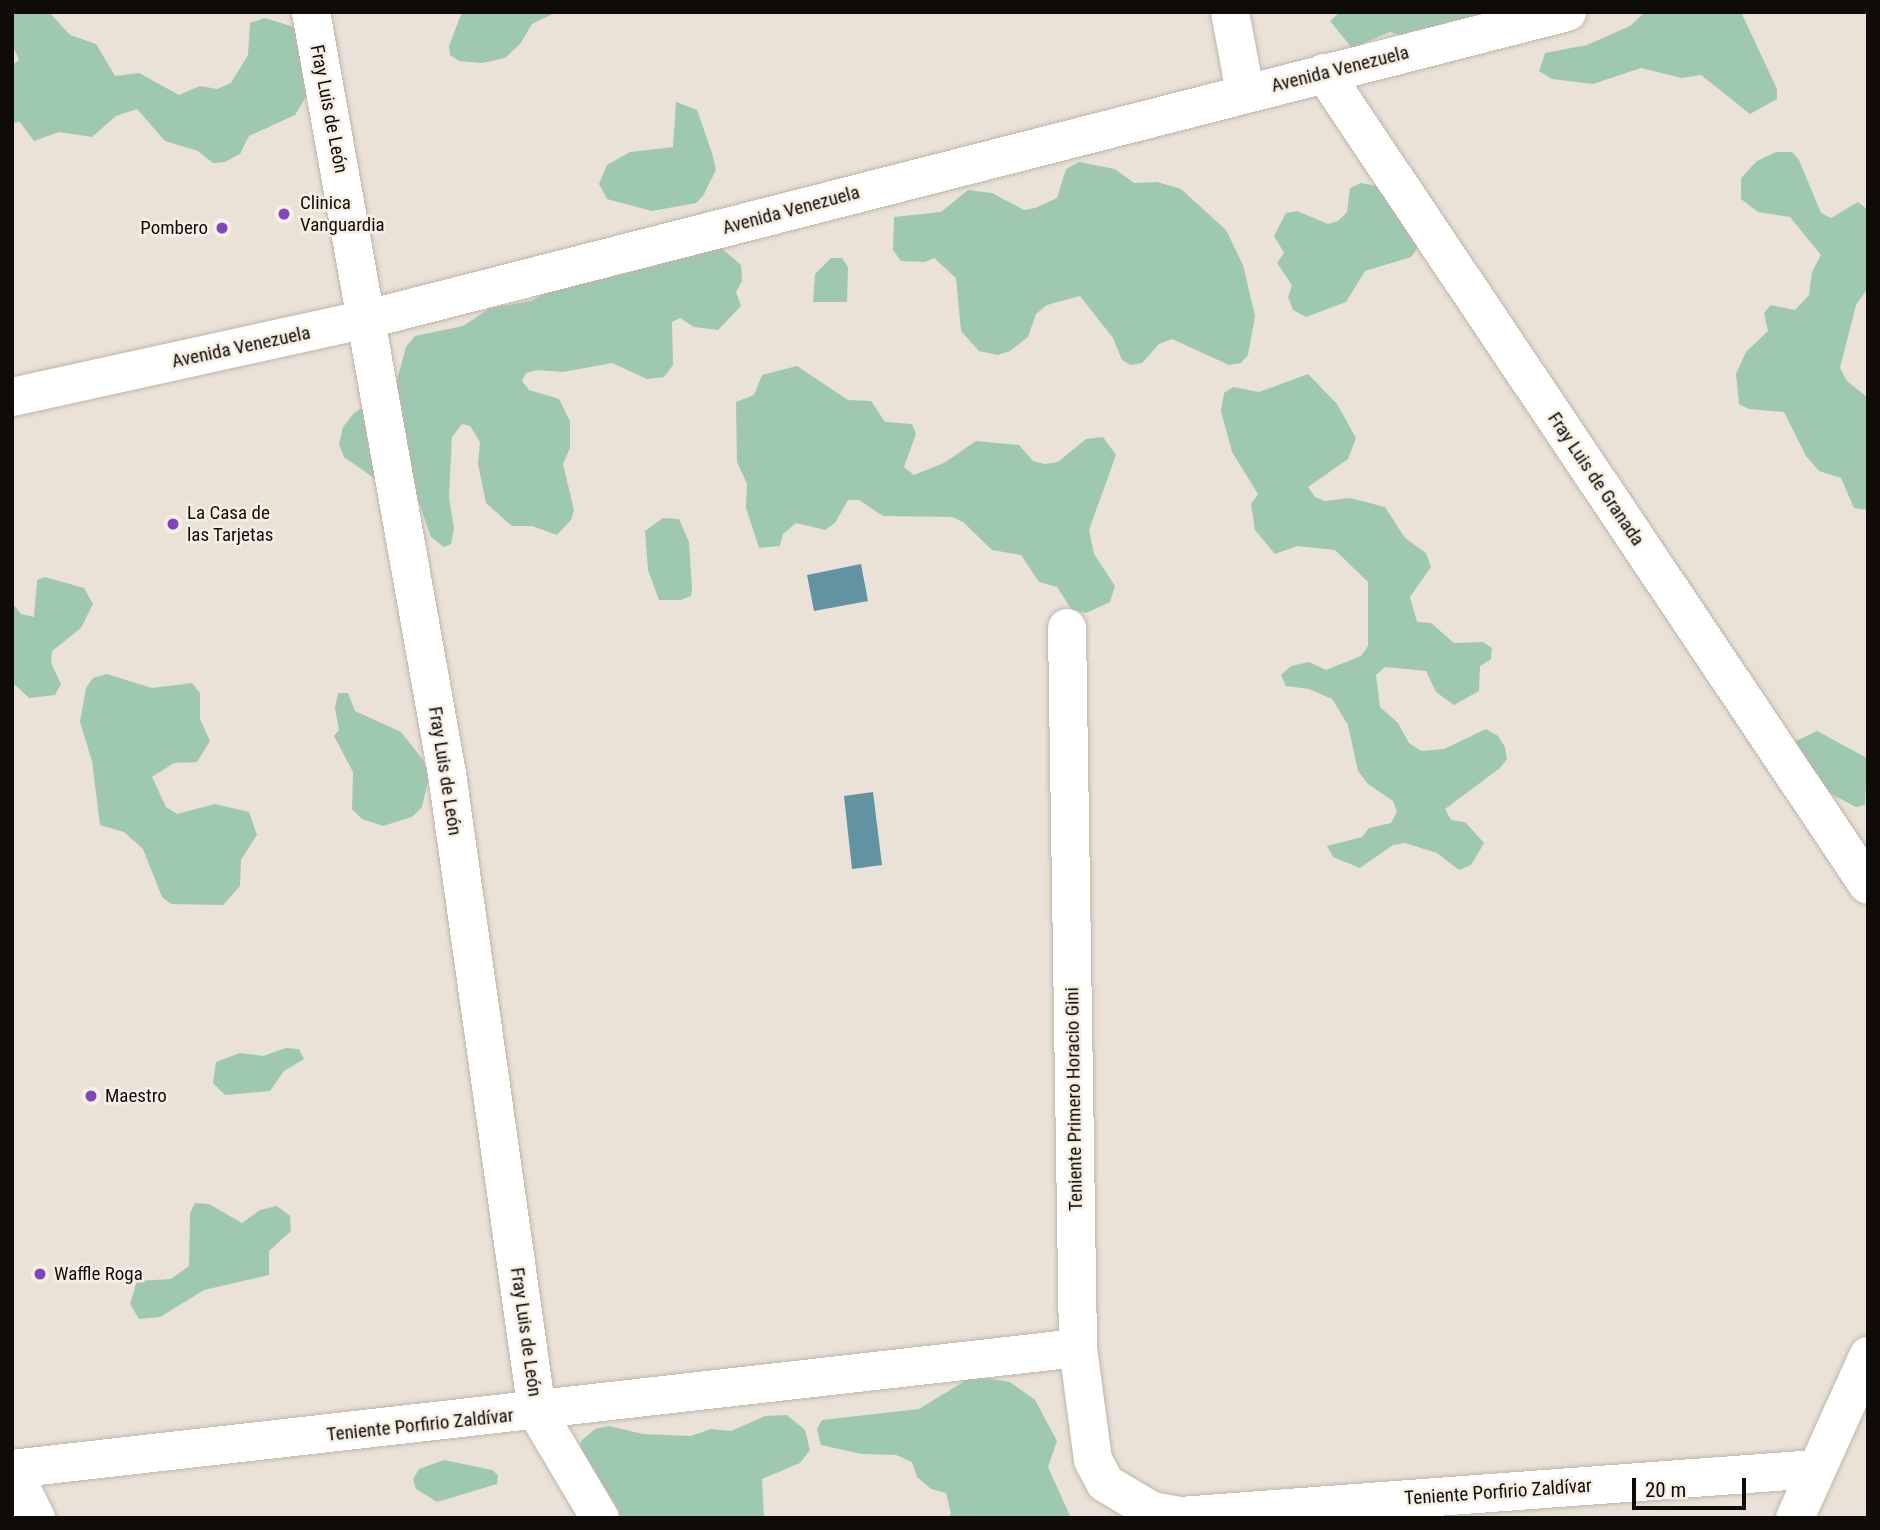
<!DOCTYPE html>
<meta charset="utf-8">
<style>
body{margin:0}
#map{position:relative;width:1880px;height:1530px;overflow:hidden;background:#eae2d6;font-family:"Roboto Condensed",sans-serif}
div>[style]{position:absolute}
.green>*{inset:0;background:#9ec8b0}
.water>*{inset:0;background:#6293a2}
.roads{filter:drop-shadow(0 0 2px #beb6aa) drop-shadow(0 0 2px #beb6aa)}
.minor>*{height:38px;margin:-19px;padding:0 19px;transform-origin:19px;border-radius:19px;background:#fff}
.tertiary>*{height:38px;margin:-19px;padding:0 19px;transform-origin:19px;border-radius:19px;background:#fff}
.secondary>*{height:38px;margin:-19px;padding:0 19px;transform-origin:19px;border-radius:19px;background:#fff}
.primary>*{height:38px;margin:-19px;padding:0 19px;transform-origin:19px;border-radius:19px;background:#fff}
.dots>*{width:19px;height:19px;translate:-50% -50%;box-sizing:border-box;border:4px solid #f7efe3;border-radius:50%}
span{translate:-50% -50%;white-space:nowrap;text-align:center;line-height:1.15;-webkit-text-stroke:5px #f7efe3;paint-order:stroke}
.street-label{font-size:19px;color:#0f0c08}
.poi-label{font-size:19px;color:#0f0c08}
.left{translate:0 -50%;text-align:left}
.right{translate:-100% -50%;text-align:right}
.frame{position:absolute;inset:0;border:14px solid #0f0c08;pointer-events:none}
.scale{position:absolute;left:1632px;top:1478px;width:114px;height:32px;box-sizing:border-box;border:4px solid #0f0c08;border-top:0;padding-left:9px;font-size:21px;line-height:24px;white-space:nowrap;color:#0f0c08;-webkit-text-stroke:5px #f7efe3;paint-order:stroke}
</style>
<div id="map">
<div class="green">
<i style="clip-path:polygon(18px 12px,49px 12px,70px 35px,96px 44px,115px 76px,139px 73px,179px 95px,200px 86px,217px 89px,231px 83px,248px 55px,250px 23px,265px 18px,300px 29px,312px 87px,295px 115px,249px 136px,240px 154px,225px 162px,213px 163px,198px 151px,165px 141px,137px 109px,116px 116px,92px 137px,59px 132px,34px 141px,20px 122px,12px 123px,12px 65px,19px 60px,12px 44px,12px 15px)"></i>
<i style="clip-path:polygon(462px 12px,557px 12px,532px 24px,520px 44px,505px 58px,482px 63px,459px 61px,450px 55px,449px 46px)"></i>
<i style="clip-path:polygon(1340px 12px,1493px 13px,1425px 43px,1390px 32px,1352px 48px,1330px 21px)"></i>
<i style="clip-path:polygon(1741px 12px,1777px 89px,1777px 99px,1750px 114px,1701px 75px,1682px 78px,1641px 68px,1593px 84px,1552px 79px,1539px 71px,1545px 53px,1587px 45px,1630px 26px,1644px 13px)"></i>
<i style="clip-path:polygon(676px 102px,697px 110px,712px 153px,716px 170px,703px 196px,696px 203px,652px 211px,607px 199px,599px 184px,607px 165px,630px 152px,673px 147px)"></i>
<i style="clip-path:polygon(1776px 152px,1792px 152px,1799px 160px,1821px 213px,1831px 218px,1858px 202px,1868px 210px,1868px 288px,1856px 305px,1840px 368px,1847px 381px,1868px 398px,1868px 510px,1854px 508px,1841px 478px,1819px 471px,1806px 456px,1784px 412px,1749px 409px,1739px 404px,1736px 374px,1746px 352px,1768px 331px,1764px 313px,1771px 305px,1795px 310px,1809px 295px,1812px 272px,1821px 255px,1790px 217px,1758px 212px,1741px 199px,1741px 178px,1757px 161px)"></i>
<i style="clip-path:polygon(1079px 162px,1115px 169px,1134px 183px,1157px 182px,1181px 189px,1226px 230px,1243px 265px,1255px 316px,1248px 355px,1241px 363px,1229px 365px,1172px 339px,1159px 344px,1142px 363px,1131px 365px,1122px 360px,1113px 338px,1080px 296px,1047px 305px,1036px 314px,1028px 337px,1010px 351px,998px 355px,979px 351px,961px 331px,956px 278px,934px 258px,925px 262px,901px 261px,893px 250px,894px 217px,941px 212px,968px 190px,992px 193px,1024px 210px,1035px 208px,1057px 198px,1066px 169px)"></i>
<i style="clip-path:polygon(1361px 183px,1380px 187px,1418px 247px,1411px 257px,1365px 271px,1346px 302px,1306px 317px,1293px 310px,1288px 297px,1292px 285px,1277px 263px,1284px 253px,1274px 236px,1286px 213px,1297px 211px,1328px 224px,1338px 221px,1347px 212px,1350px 188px)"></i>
<i style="clip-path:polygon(718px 245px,741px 265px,742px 281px,736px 292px,741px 306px,718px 330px,694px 327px,680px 318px,672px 322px,673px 365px,664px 377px,647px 379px,612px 363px,563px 372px,537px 370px,526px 373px,522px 381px,529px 390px,559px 399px,570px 421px,570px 448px,563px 464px,574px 510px,571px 520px,557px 535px,532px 526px,512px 526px,486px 503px,478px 464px,480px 442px,470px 426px,462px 424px,452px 437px,449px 497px,454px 528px,451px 544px,444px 547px,431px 537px,418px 500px,403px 485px,374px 478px,344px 457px,339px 444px,343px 427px,354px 413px,395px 387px,406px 347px,415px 336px,463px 326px,490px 308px,531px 301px,551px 290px)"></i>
<i style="clip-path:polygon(831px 258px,842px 258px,848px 267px,847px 302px,813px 302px,815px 274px)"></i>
<i style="clip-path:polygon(797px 366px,848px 400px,871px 401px,885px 422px,912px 424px,916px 434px,904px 467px,914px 475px,944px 463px,976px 441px,1019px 445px,1033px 461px,1045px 464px,1058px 462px,1086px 439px,1103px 437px,1116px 455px,1089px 530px,1094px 554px,1115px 586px,1110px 602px,1086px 613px,1072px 610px,1057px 587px,1039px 582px,1021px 555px,992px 550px,963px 522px,952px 517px,883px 516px,859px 500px,848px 500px,835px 523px,825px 530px,796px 523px,783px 534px,780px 546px,759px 548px,746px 508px,747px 484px,737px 462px,736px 402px,754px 395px,762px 375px)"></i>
<i style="clip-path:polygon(1308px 374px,1337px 404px,1356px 438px,1348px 459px,1308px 487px,1315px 497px,1325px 501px,1350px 498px,1385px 507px,1405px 538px,1426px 553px,1431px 567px,1410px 597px,1417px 622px,1431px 623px,1454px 643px,1483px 642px,1492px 648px,1491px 659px,1480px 666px,1479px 691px,1454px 705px,1436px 692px,1426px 671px,1385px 667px,1376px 675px,1380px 707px,1398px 723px,1409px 743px,1421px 751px,1444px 749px,1486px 729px,1498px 736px,1505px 747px,1507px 759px,1500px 768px,1445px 809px,1451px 820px,1465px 822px,1484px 843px,1471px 865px,1459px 870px,1437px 853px,1405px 843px,1393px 845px,1360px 868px,1333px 857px,1327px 846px,1362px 837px,1369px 828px,1391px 823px,1397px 812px,1393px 801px,1368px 784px,1358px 771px,1348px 725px,1332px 699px,1309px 689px,1286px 686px,1281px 675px,1291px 666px,1309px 662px,1326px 670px,1361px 656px,1368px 646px,1368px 582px,1335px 550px,1297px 546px,1275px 554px,1255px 530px,1251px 504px,1258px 494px,1232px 452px,1221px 411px,1224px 393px,1233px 387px,1259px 392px)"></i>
<i style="clip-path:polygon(663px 518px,679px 519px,689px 542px,692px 588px,691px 596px,681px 600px,659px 600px,648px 570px,645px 531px)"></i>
<i style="clip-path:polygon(45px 577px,84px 588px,93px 604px,81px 628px,52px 651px,51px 663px,61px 684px,55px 695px,29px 698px,12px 682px,12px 603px,21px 614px,34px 617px,37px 580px)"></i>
<i style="clip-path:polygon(107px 674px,152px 688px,192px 683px,200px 693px,200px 719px,210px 741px,197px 762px,174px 763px,152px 777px,166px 807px,177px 814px,215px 804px,249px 812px,257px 835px,241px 860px,240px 886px,223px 905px,171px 904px,162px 897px,143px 849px,124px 832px,100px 825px,92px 761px,80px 722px,86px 688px,93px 678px)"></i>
<i style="clip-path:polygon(338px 693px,348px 693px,355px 711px,401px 732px,423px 760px,429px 777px,422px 807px,412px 817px,383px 826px,362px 819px,352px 809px,353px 772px,334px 736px,339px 730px,335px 708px)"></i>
<i style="clip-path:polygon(1817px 731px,1867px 758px,1865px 805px,1856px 807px,1829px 793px,1790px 744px)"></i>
<i style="clip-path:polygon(286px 1048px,299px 1049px,304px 1059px,284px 1071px,270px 1091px,225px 1095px,213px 1083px,216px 1062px,240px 1053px,263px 1056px)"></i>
<i style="clip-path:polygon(195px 1203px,209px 1204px,242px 1223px,260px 1210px,277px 1206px,290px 1216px,291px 1231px,269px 1251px,269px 1275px,204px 1290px,160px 1317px,139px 1319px,130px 1304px,137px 1281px,171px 1279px,189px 1266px,190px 1213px)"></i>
<i style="clip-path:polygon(973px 1376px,1010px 1382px,1035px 1400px,1057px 1441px,1048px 1467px,1071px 1518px,947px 1518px,951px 1514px,946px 1493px,931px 1489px,917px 1477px,912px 1462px,896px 1455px,862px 1454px,821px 1445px,817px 1429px,822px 1420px,919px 1409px)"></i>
<i style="clip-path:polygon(787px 1415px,805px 1430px,810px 1450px,800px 1463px,762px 1479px,764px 1518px,590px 1518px,574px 1481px,581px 1441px,595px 1429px,609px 1426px,643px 1434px,691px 1436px,711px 1429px,731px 1431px,765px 1416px)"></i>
<i style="clip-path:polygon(444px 1460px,492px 1470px,498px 1475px,497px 1484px,437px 1502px,416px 1489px,413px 1479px,419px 1469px)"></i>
</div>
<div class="water">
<i style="clip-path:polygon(861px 564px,868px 601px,814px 611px,807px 575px)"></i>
<i style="clip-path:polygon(873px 792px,882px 865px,852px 869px,844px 796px)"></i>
</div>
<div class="roads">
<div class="minor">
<i style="left:311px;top:12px;width:774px;rotate:79.88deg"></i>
<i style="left:447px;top:774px;width:644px;rotate:81.97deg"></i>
<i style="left:537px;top:1412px;width:123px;rotate:59.3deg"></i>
<i style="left:1067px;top:628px;width:720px;rotate:89.12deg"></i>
<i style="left:1078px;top:1348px;width:113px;rotate:82.4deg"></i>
<i style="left:1093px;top:1460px;width:26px;rotate:62deg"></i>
<i style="left:1105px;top:1483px;width:55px;rotate:30.8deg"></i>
<i style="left:1152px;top:1511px;width:28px;rotate:10deg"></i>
<i style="left:1180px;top:1516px;width:638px;rotate:-4.23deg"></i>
<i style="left:12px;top:1469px;width:1073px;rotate:-6.48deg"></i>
</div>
<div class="tertiary">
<i style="left:1230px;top:12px;width:81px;rotate:79.4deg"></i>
<i style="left:1324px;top:73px;width:977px;rotate:56.18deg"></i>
<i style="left:1795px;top:1518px;width:178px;rotate:-65.7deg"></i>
</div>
<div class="secondary">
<i style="left:12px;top:397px;width:364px;rotate:-12.4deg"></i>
<i style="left:368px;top:319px;width:1238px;rotate:-14.36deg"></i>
</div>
<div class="primary">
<i style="left:12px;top:1470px;width:54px;rotate:63.4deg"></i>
</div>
</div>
<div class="dots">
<i style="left:284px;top:214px;background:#8246bc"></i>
<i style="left:222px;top:228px;background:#8246bc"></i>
<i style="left:173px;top:524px;background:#8246bc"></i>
<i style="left:91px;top:1096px;background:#8246bc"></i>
<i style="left:40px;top:1274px;background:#8246bc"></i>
</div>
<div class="street-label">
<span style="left:1340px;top:69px;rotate:-14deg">Avenida Venezuela</span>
<span style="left:329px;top:109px;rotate:79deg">Fray Luis de León</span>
<span style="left:791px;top:210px;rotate:-15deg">Avenida Venezuela</span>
<span style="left:241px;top:347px;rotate:-12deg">Avenida Venezuela</span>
<span style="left:1596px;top:479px;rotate:56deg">Fray Luis de Granada</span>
<span style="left:445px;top:771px;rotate:81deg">Fray Luis de León</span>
<span style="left:1074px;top:1099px;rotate:-91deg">Teniente Primero Horacio Gini</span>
<span style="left:526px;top:1332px;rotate:82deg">Fray Luis de León</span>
<span style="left:420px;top:1425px;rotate:-6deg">Teniente Porfirio Zaldívar</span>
<span style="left:1498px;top:1492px;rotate:-4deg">Teniente Porfirio Zaldívar</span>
</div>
<div class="poi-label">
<span class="left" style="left:300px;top:214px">Clinica<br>Vanguardia</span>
<span class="right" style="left:208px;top:228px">Pombero</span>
<span class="left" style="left:187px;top:524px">La Casa de<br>las Tarjetas</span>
<span class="left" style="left:105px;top:1096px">Maestro</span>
<span class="left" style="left:54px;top:1274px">Waffle Roga</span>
</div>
<div class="frame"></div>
<div class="scale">20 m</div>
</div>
